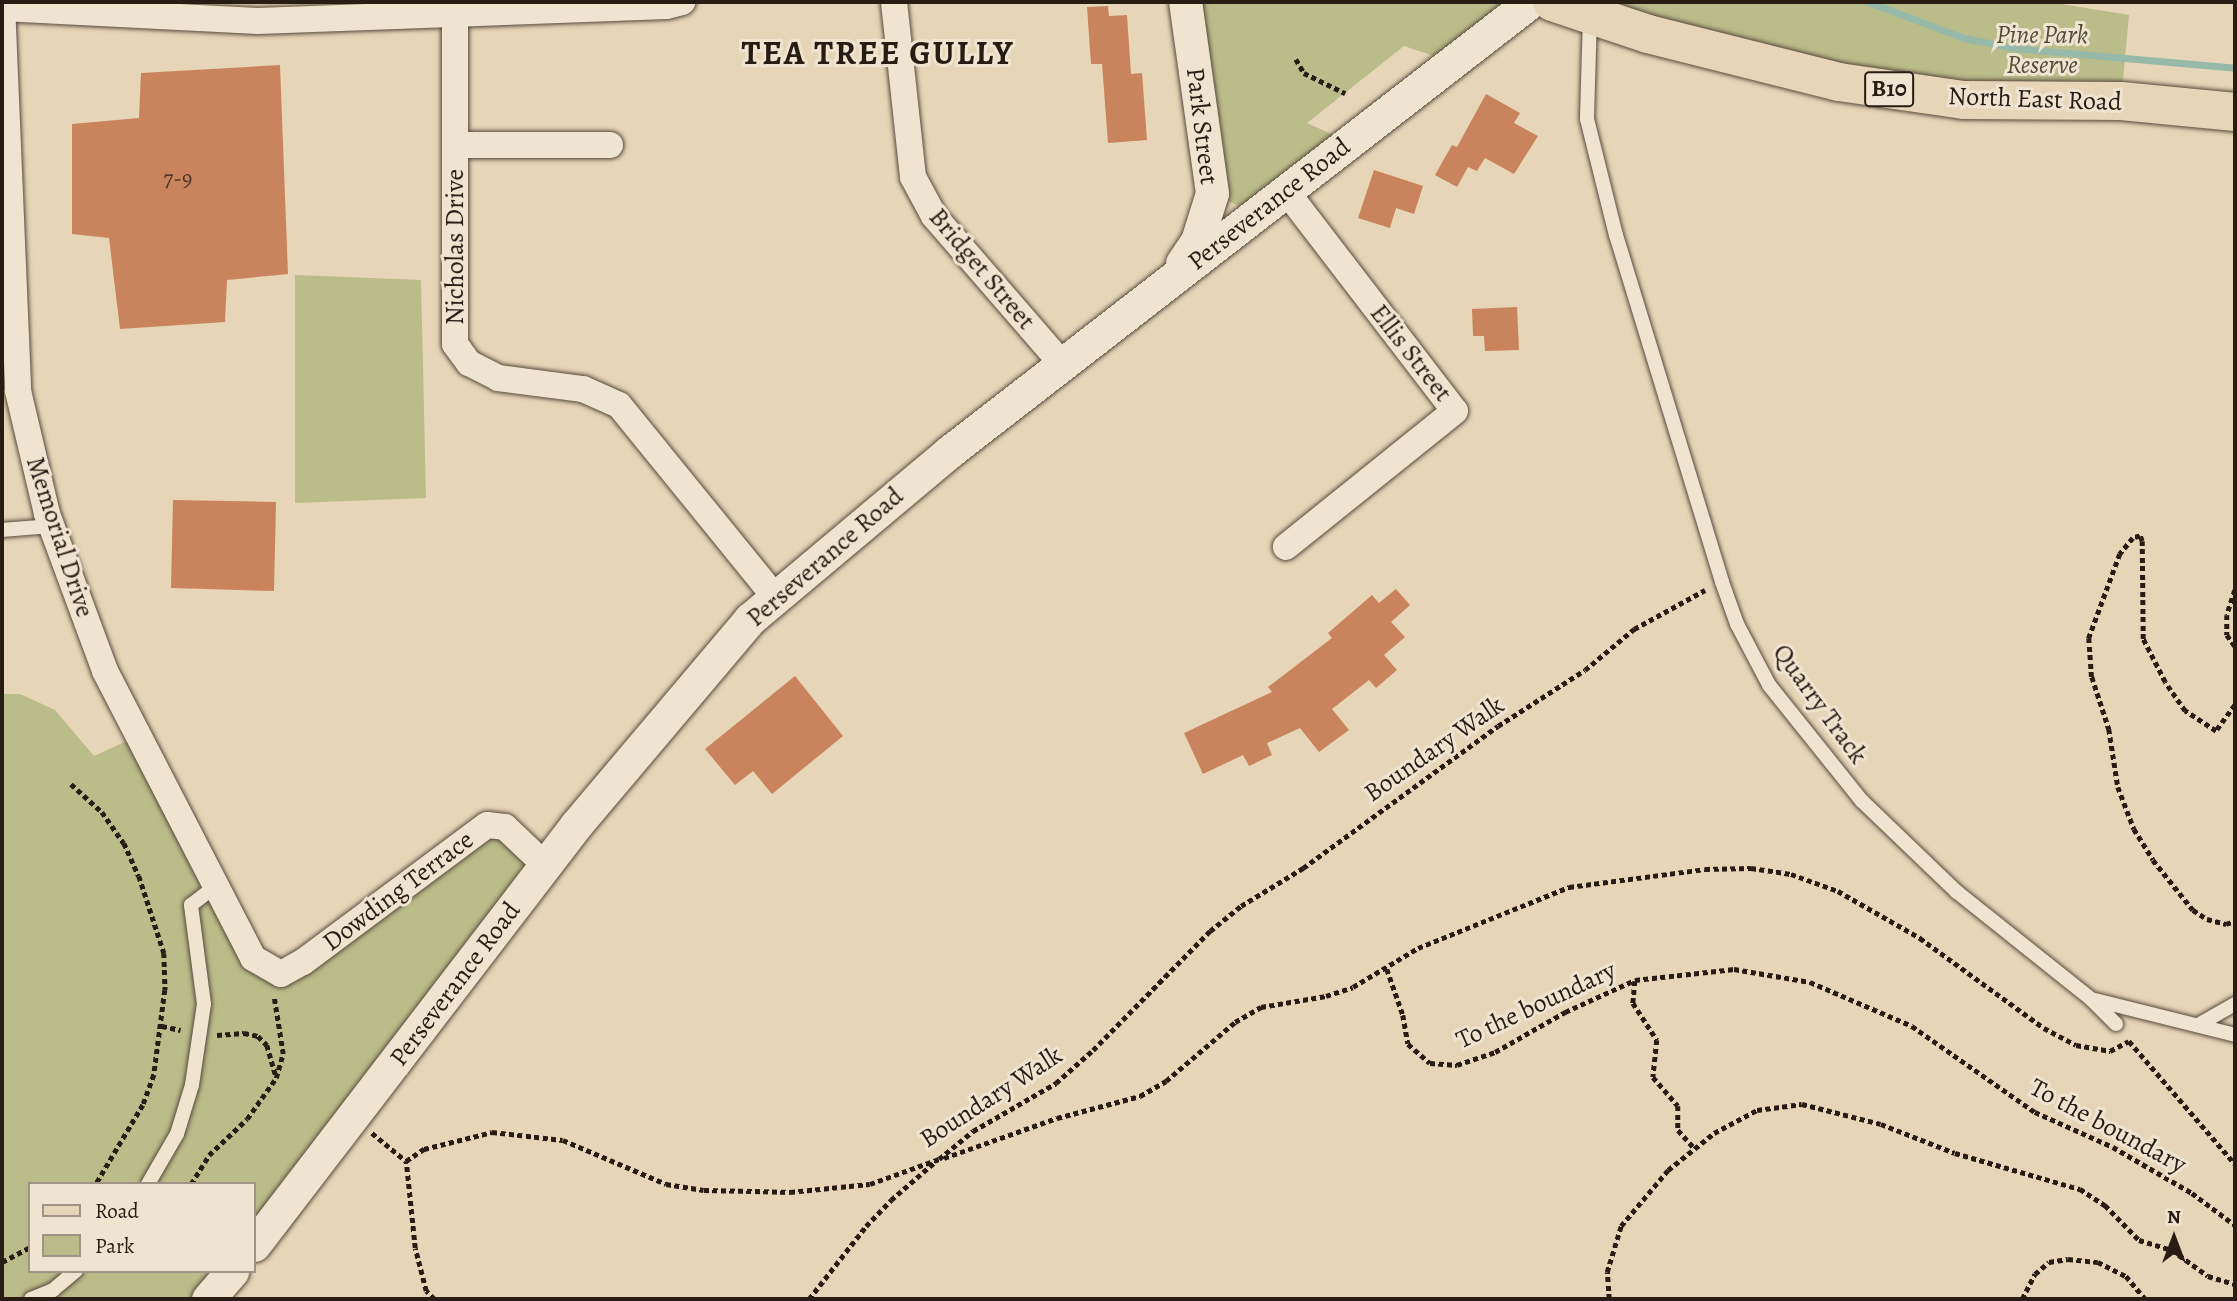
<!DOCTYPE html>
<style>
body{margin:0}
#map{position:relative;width:2237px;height:1301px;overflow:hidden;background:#e6d5b6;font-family:Alegreya,serif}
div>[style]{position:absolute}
.green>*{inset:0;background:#babc8a}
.stream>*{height:7px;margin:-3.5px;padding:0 3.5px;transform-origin:3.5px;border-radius:3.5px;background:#97b9a9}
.building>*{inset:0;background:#ca845d}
.path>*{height:4.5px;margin-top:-2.25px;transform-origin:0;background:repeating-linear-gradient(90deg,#281d15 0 5px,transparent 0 8.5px)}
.roads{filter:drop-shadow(0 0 2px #584b3d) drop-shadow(0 0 2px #584b3d)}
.service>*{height:14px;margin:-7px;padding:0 7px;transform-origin:7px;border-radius:7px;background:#efe4d0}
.minor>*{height:26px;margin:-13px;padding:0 13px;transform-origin:13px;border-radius:13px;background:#efe4d0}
.tertiary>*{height:33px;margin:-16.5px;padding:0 16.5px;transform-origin:16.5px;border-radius:16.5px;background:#efe4d0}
.primary>*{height:38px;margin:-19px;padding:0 19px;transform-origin:19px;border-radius:19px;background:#e6d5b6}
span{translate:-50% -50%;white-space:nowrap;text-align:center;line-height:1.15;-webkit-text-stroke:6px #efe4d0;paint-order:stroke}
.number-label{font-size:23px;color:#503727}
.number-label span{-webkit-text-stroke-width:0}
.shield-label span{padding:2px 5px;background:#efe4d0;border:2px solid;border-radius:5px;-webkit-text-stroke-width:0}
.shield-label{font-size:24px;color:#281d15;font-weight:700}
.park-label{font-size:26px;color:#544d38;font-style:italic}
.street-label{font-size:26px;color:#281d15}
.district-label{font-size:33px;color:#281d15;font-weight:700;letter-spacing:2px}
.frame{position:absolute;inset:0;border:4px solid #281d15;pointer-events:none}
.legend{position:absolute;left:28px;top:1182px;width:228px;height:91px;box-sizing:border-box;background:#efe4d0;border:2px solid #9f9485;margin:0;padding:9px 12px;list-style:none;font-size:21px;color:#281d15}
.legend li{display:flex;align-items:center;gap:14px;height:35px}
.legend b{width:35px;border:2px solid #9f9485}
.north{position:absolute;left:2139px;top:1203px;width:70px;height:70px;-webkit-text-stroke:5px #efe4d0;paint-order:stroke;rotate:0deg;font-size:19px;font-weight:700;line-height:28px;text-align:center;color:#281d15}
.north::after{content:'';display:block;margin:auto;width:24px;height:32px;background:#281d15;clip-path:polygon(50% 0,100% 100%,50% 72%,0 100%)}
</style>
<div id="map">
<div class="green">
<i style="clip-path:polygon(1185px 2px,1530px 2px,1452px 62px,1404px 46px,1307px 123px,1349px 142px,1255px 214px,1212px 193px)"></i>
<i style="clip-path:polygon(1552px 2px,2049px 2px,2129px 15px,2121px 101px,1964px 100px)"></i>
<i style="clip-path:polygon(295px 275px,421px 280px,426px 498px,295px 503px)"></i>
<i style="clip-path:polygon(2px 694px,20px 694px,55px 710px,94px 756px,138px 736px,253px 958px,281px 974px,487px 825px,545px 865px,254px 1237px,254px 1184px,30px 1184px,30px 1271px,227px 1271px,205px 1299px,2px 1299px)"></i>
</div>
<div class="stream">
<i style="left:1868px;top:2px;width:103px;rotate:20.6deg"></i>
<i style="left:1964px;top:38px;width:50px;rotate:11.5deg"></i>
<i style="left:2013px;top:48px;width:223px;rotate:5.1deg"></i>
</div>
<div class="building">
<i style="clip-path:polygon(1108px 6px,1109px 16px,1127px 15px,1131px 74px,1142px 73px,1147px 140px,1108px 143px,1102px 64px,1091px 64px,1087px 7px)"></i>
<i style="clip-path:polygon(280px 65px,288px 274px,227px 280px,225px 322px,120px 329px,109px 238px,72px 234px,72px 124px,139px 118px,141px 73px)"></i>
<i style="clip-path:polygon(1486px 94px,1520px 113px,1514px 123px,1538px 136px,1514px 174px,1485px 158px,1477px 171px,1468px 167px,1457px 187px,1435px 175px,1452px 145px,1457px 147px)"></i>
<i style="clip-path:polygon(1374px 170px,1423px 186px,1414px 214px,1396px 208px,1390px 228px,1358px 218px)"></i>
<i style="clip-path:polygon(1517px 307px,1519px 350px,1485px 351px,1484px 336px,1473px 336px,1472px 309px)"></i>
<i style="clip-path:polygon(173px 500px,276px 502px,274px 591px,171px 588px)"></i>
<i style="clip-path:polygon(1396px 589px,1410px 605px,1391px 622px,1405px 637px,1384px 655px,1397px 670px,1376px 688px,1369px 680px,1332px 709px,1349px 730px,1319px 752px,1300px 728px,1267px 743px,1272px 755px,1249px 766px,1243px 755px,1203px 774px,1184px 733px,1272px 692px,1268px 687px,1332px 638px,1328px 633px,1372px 595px,1379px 603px)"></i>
<i style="clip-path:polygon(795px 676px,843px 736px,772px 794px,753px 771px,735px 785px,705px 749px)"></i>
</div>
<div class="path">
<i style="left:1296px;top:59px;width:16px;rotate:60deg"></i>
<i style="left:1304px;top:73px;width:46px;rotate:26deg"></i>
<i style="left:2235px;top:590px;width:26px;rotate:108deg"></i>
<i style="left:2227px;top:615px;width:20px;rotate:90deg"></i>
<i style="left:2227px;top:635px;width:14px;rotate:54deg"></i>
<i style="left:2235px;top:705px;width:32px;rotate:126deg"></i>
<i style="left:2216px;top:731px;width:37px;rotate:-147deg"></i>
<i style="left:2185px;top:711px;width:35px;rotate:-125deg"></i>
<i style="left:2165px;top:682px;width:48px;rotate:-117.1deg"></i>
<i style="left:2143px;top:639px;width:98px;rotate:-90.6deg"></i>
<i style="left:2142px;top:541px;width:5px;rotate:-112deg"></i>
<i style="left:2140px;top:536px;width:7px;rotate:164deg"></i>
<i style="left:2133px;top:538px;width:21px;rotate:129deg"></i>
<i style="left:2120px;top:554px;width:90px;rotate:110.3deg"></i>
<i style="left:2089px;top:638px;width:39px;rotate:86deg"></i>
<i style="left:2092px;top:677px;width:55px;rotate:71.9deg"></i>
<i style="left:2109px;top:729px;width:59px;rotate:81.2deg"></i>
<i style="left:2118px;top:787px;width:45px;rotate:69.1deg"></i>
<i style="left:2134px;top:829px;width:36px;rotate:58deg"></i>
<i style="left:2153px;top:860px;width:64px;rotate:51.3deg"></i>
<i style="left:2193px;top:910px;width:17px;rotate:33deg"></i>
<i style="left:2207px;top:919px;width:20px;rotate:15deg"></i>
<i style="left:2226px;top:924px;width:9px;rotate:-18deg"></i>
<i style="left:71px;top:784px;width:42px;rotate:42.1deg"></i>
<i style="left:102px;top:812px;width:38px;rotate:55deg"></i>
<i style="left:124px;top:843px;width:36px;rotate:66deg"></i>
<i style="left:139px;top:876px;width:81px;rotate:72deg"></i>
<i style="left:164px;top:953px;width:37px;rotate:88deg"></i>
<i style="left:165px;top:990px;width:86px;rotate:97.4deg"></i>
<i style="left:154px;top:1075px;width:32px;rotate:110deg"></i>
<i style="left:143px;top:1105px;width:92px;rotate:120.7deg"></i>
<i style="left:1387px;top:969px;width:49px;rotate:70.8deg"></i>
<i style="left:1403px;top:1015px;width:29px;rotate:80deg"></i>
<i style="left:1408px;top:1044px;width:29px;rotate:41deg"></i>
<i style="left:1430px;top:1063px;width:27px;rotate:4deg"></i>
<i style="left:1457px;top:1065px;width:40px;rotate:-18.9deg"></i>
<i style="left:1495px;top:1052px;width:81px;rotate:-29.7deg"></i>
<i style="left:1565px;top:1012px;width:77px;rotate:-24.6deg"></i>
<i style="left:1635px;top:980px;width:100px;rotate:-6.3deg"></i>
<i style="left:1734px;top:969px;width:77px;rotate:9.7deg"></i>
<i style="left:1810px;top:982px;width:111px;rotate:23.3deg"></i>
<i style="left:1912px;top:1026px;width:150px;rotate:35deg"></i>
<i style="left:2035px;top:1112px;width:85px;rotate:24.2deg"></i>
<i style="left:2113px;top:1147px;width:91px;rotate:30.2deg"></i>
<i style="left:2192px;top:1193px;width:54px;rotate:36.7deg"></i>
<i style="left:1635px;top:981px;width:22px;rotate:95deg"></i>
<i style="left:1633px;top:1003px;width:44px;rotate:57deg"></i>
<i style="left:1657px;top:1040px;width:37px;rotate:96deg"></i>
<i style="left:1653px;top:1077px;width:38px;rotate:49deg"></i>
<i style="left:1678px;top:1106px;width:24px;rotate:90deg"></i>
<i style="left:1678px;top:1130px;width:25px;rotate:48deg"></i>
<i style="left:162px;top:1026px;width:19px;rotate:12deg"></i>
<i style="left:217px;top:1035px;width:27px;rotate:-4deg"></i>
<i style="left:244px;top:1033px;width:14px;rotate:12deg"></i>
<i style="left:258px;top:1036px;width:13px;rotate:45deg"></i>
<i style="left:267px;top:1045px;width:32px;rotate:74deg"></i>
<i style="left:2129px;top:1041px;width:162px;rotate:49.2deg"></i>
<i style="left:372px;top:1133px;width:44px;rotate:39.5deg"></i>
<i style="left:944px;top:1158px;width:120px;rotate:-19.5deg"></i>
<i style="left:1057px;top:1118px;width:86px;rotate:-14.8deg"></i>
<i style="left:1140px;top:1096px;width:30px;rotate:-30deg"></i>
<i style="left:1166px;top:1081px;width:91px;rotate:-40.5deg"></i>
<i style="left:1235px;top:1022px;width:30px;rotate:-30deg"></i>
<i style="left:1261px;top:1007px;width:66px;rotate:-9.6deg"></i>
<i style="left:1326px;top:996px;width:28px;rotate:-18deg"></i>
<i style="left:1353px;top:987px;width:76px;rotate:-31deg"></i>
<i style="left:1418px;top:948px;width:163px;rotate:-22deg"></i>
<i style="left:1569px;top:887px;width:137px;rotate:-7.5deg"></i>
<i style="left:1705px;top:869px;width:46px;rotate:-1.2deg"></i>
<i style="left:1751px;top:868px;width:40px;rotate:8.5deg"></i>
<i style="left:1791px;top:874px;width:50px;rotate:19.9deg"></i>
<i style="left:1838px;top:891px;width:95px;rotate:29.8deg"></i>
<i style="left:1920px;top:938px;width:153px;rotate:36deg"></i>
<i style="left:2044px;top:1028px;width:36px;rotate:28deg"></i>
<i style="left:2076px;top:1045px;width:35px;rotate:10deg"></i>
<i style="left:2110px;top:1051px;width:21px;rotate:-28deg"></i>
<i style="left:191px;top:1184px;width:34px;rotate:-58deg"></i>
<i style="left:209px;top:1155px;width:52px;rotate:-43.5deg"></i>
<i style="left:247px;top:1119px;width:50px;rotate:-54.7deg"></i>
<i style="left:276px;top:1078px;width:25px;rotate:-74deg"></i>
<i style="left:283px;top:1054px;width:58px;rotate:-99deg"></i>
<i style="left:2px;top:1262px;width:32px;rotate:-28deg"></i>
<i style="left:434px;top:1299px;width:11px;rotate:-135deg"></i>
<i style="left:426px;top:1291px;width:44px;rotate:-104.3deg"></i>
<i style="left:415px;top:1248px;width:87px;rotate:-95.9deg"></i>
<i style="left:406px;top:1161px;width:22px;rotate:-34deg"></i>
<i style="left:424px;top:1149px;width:70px;rotate:-14deg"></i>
<i style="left:492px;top:1132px;width:71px;rotate:6.4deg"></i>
<i style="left:563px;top:1140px;width:112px;rotate:23.1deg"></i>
<i style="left:666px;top:1184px;width:38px;rotate:9deg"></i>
<i style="left:704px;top:1190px;width:86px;rotate:1.3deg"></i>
<i style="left:790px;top:1192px;width:80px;rotate:-5.7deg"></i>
<i style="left:870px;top:1184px;width:73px;rotate:-19.9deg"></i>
<i style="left:939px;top:1159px;width:44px;rotate:-39.5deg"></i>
<i style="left:973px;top:1131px;width:96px;rotate:-30deg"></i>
<i style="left:1056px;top:1083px;width:50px;rotate:-41.7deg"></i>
<i style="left:1093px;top:1050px;width:167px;rotate:-45.5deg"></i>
<i style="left:1210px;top:931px;width:40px;rotate:-39deg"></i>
<i style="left:1241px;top:906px;width:73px;rotate:-31.5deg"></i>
<i style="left:1303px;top:868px;width:241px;rotate:-36.1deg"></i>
<i style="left:1498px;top:726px;width:103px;rotate:-32.8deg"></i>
<i style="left:1585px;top:670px;width:64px;rotate:-39.9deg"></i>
<i style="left:1634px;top:629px;width:81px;rotate:-28.8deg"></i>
<i style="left:809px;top:1299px;width:93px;rotate:-52deg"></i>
<i style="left:866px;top:1226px;width:36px;rotate:-46deg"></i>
<i style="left:891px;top:1200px;width:60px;rotate:-40.9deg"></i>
<i style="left:1609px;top:1299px;width:27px;rotate:-94deg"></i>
<i style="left:1607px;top:1272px;width:48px;rotate:-73.1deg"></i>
<i style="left:1621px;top:1226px;width:73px;rotate:-50deg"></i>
<i style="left:1668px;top:1170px;width:59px;rotate:-38.8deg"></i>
<i style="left:1714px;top:1133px;width:49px;rotate:-28.1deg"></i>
<i style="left:1757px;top:1110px;width:45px;rotate:-7.6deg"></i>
<i style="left:1802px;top:1104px;width:81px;rotate:14.2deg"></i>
<i style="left:1881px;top:1124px;width:79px;rotate:21.4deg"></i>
<i style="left:1955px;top:1153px;width:130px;rotate:16.1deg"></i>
<i style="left:2080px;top:1189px;width:30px;rotate:33deg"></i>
<i style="left:2105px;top:1205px;width:49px;rotate:45.8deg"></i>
<i style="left:2139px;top:1240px;width:34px;rotate:17deg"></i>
<i style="left:2172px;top:1250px;width:44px;rotate:35.8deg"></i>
<i style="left:2208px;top:1276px;width:28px;rotate:17deg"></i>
<i style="left:2022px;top:1299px;width:28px;rotate:-63deg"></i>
<i style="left:2035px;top:1274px;width:18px;rotate:-41deg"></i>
<i style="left:2049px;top:1262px;width:19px;rotate:-9deg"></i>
<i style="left:2068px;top:1259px;width:30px;rotate:6deg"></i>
<i style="left:2098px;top:1262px;width:31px;rotate:27deg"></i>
<i style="left:2126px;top:1276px;width:30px;rotate:50deg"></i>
</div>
<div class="roads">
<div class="service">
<i style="left:1590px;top:16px;width:103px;rotate:91.7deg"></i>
<i style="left:1587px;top:119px;width:120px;rotate:76deg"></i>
<i style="left:1616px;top:235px;width:363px;rotate:73deg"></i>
<i style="left:1722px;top:582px;width:45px;rotate:70.3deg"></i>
<i style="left:1737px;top:624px;width:69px;rotate:62.3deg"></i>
<i style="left:1769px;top:685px;width:149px;rotate:51.3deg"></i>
<i style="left:1862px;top:801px;width:132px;rotate:43.8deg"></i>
<i style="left:1957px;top:892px;width:171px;rotate:38.6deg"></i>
<i style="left:2091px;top:999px;width:148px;rotate:14deg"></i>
<i style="left:2px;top:530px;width:49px;rotate:-4.7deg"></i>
<i style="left:2092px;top:1000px;width:34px;rotate:45deg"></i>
<i style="left:2198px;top:1025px;width:43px;rotate:-29.6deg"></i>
<i style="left:148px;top:1184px;width:58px;rotate:-59.9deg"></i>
<i style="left:177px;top:1134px;width:51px;rotate:-73deg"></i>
<i style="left:192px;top:1085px;width:82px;rotate:-81.6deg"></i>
<i style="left:204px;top:1004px;width:100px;rotate:-97.5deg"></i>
<i style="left:191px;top:905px;width:31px;rotate:-38deg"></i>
<i style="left:31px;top:1299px;width:24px;rotate:-22deg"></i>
<i style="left:53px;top:1290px;width:30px;rotate:-40deg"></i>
</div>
<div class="minor">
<i style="left:894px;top:2px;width:176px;rotate:83.8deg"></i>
<i style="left:913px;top:177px;width:44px;rotate:61.7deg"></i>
<i style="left:934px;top:216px;width:196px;rotate:49.1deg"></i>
<i style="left:2px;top:4px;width:387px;rotate:87.6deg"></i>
<i style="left:18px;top:391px;width:126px;rotate:76.7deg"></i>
<i style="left:47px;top:514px;width:167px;rotate:69.7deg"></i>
<i style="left:105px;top:671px;width:323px;rotate:62.7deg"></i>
<i style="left:253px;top:958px;width:32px;rotate:30deg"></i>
<i style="left:281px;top:974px;width:25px;rotate:-29deg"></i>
<i style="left:303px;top:962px;width:229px;rotate:-36.7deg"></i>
<i style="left:487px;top:825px;width:18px;rotate:6deg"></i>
<i style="left:505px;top:827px;width:55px;rotate:43.5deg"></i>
<i style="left:2px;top:8px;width:256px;rotate:2.9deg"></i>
<i style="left:258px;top:21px;width:409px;rotate:-2.1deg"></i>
<i style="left:667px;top:6px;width:16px;rotate:-15deg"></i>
<i style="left:455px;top:14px;width:330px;rotate:90deg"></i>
<i style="left:455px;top:344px;width:24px;rotate:54deg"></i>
<i style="left:469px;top:363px;width:33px;rotate:27deg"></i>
<i style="left:498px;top:378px;width:86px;rotate:7.4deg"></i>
<i style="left:583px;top:389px;width:39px;rotate:24deg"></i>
<i style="left:619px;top:405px;width:247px;rotate:50.9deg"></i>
<i style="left:455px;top:145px;width:155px"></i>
<i style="left:1286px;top:191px;width:277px;rotate:52.5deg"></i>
<i style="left:1455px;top:411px;width:217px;rotate:141.2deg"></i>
</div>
<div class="tertiary">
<i style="left:1182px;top:263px;width:27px;rotate:-56deg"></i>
<i style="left:1197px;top:241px;width:50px;rotate:-72.6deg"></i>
<i style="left:1212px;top:193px;width:193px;rotate:-98deg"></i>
<i style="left:254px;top:1245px;width:529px;rotate:-52.52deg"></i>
<i style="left:576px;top:825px;width:270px;rotate:-49.8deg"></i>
<i style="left:750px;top:619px;width:260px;rotate:-40deg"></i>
<i style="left:949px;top:452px;width:735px;rotate:-37.76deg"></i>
<i style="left:208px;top:1299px;width:37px;rotate:-49deg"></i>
</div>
<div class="primary">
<i style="left:1552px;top:2px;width:101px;rotate:18.4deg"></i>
<i style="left:1648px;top:34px;width:197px;rotate:14.1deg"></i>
<i style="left:1839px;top:82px;width:126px;rotate:8.2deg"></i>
<i style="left:1964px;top:100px;width:157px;rotate:0.4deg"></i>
<i style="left:2121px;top:101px;width:115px;rotate:5.5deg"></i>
</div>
</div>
<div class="number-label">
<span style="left:178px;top:179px">7-9</span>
</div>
<div class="shield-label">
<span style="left:1889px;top:89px">B10</span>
</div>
<div class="park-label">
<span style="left:2042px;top:50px">Pine Park<br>Reserve</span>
</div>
<div class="street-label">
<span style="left:2035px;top:99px;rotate:2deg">North East Road</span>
<span style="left:1202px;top:126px;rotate:83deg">Park Street</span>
<span style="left:1269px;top:204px;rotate:-38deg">Perseverance Road</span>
<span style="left:455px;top:247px;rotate:-90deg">Nicholas Drive</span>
<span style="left:982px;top:269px;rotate:50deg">Bridget Street</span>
<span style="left:1411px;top:353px;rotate:52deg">Ellis Street</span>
<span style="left:60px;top:537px;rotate:72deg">Memorial Drive</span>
<span style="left:825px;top:557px;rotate:-41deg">Perseverance Road</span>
<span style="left:1820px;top:704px;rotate:54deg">Quarry Track</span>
<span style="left:1434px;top:749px;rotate:-35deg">Boundary Walk</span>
<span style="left:398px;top:891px;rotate:-37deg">Dowding Terrace</span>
<span style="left:455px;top:984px;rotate:-53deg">Perseverance Road</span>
<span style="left:1536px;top:1005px;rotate:-25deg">To the boundary</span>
<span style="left:991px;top:1097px;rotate:-33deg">Boundary Walk</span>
<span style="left:2108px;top:1126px;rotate:28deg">To the boundary</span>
</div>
<div class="district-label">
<span style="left:878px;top:53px">TEA TREE GULLY</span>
</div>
<div class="frame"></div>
<ul class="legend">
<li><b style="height:9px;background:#e6d5b6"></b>Road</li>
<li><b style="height:19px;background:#babc8a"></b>Park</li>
</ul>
<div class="north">N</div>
</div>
